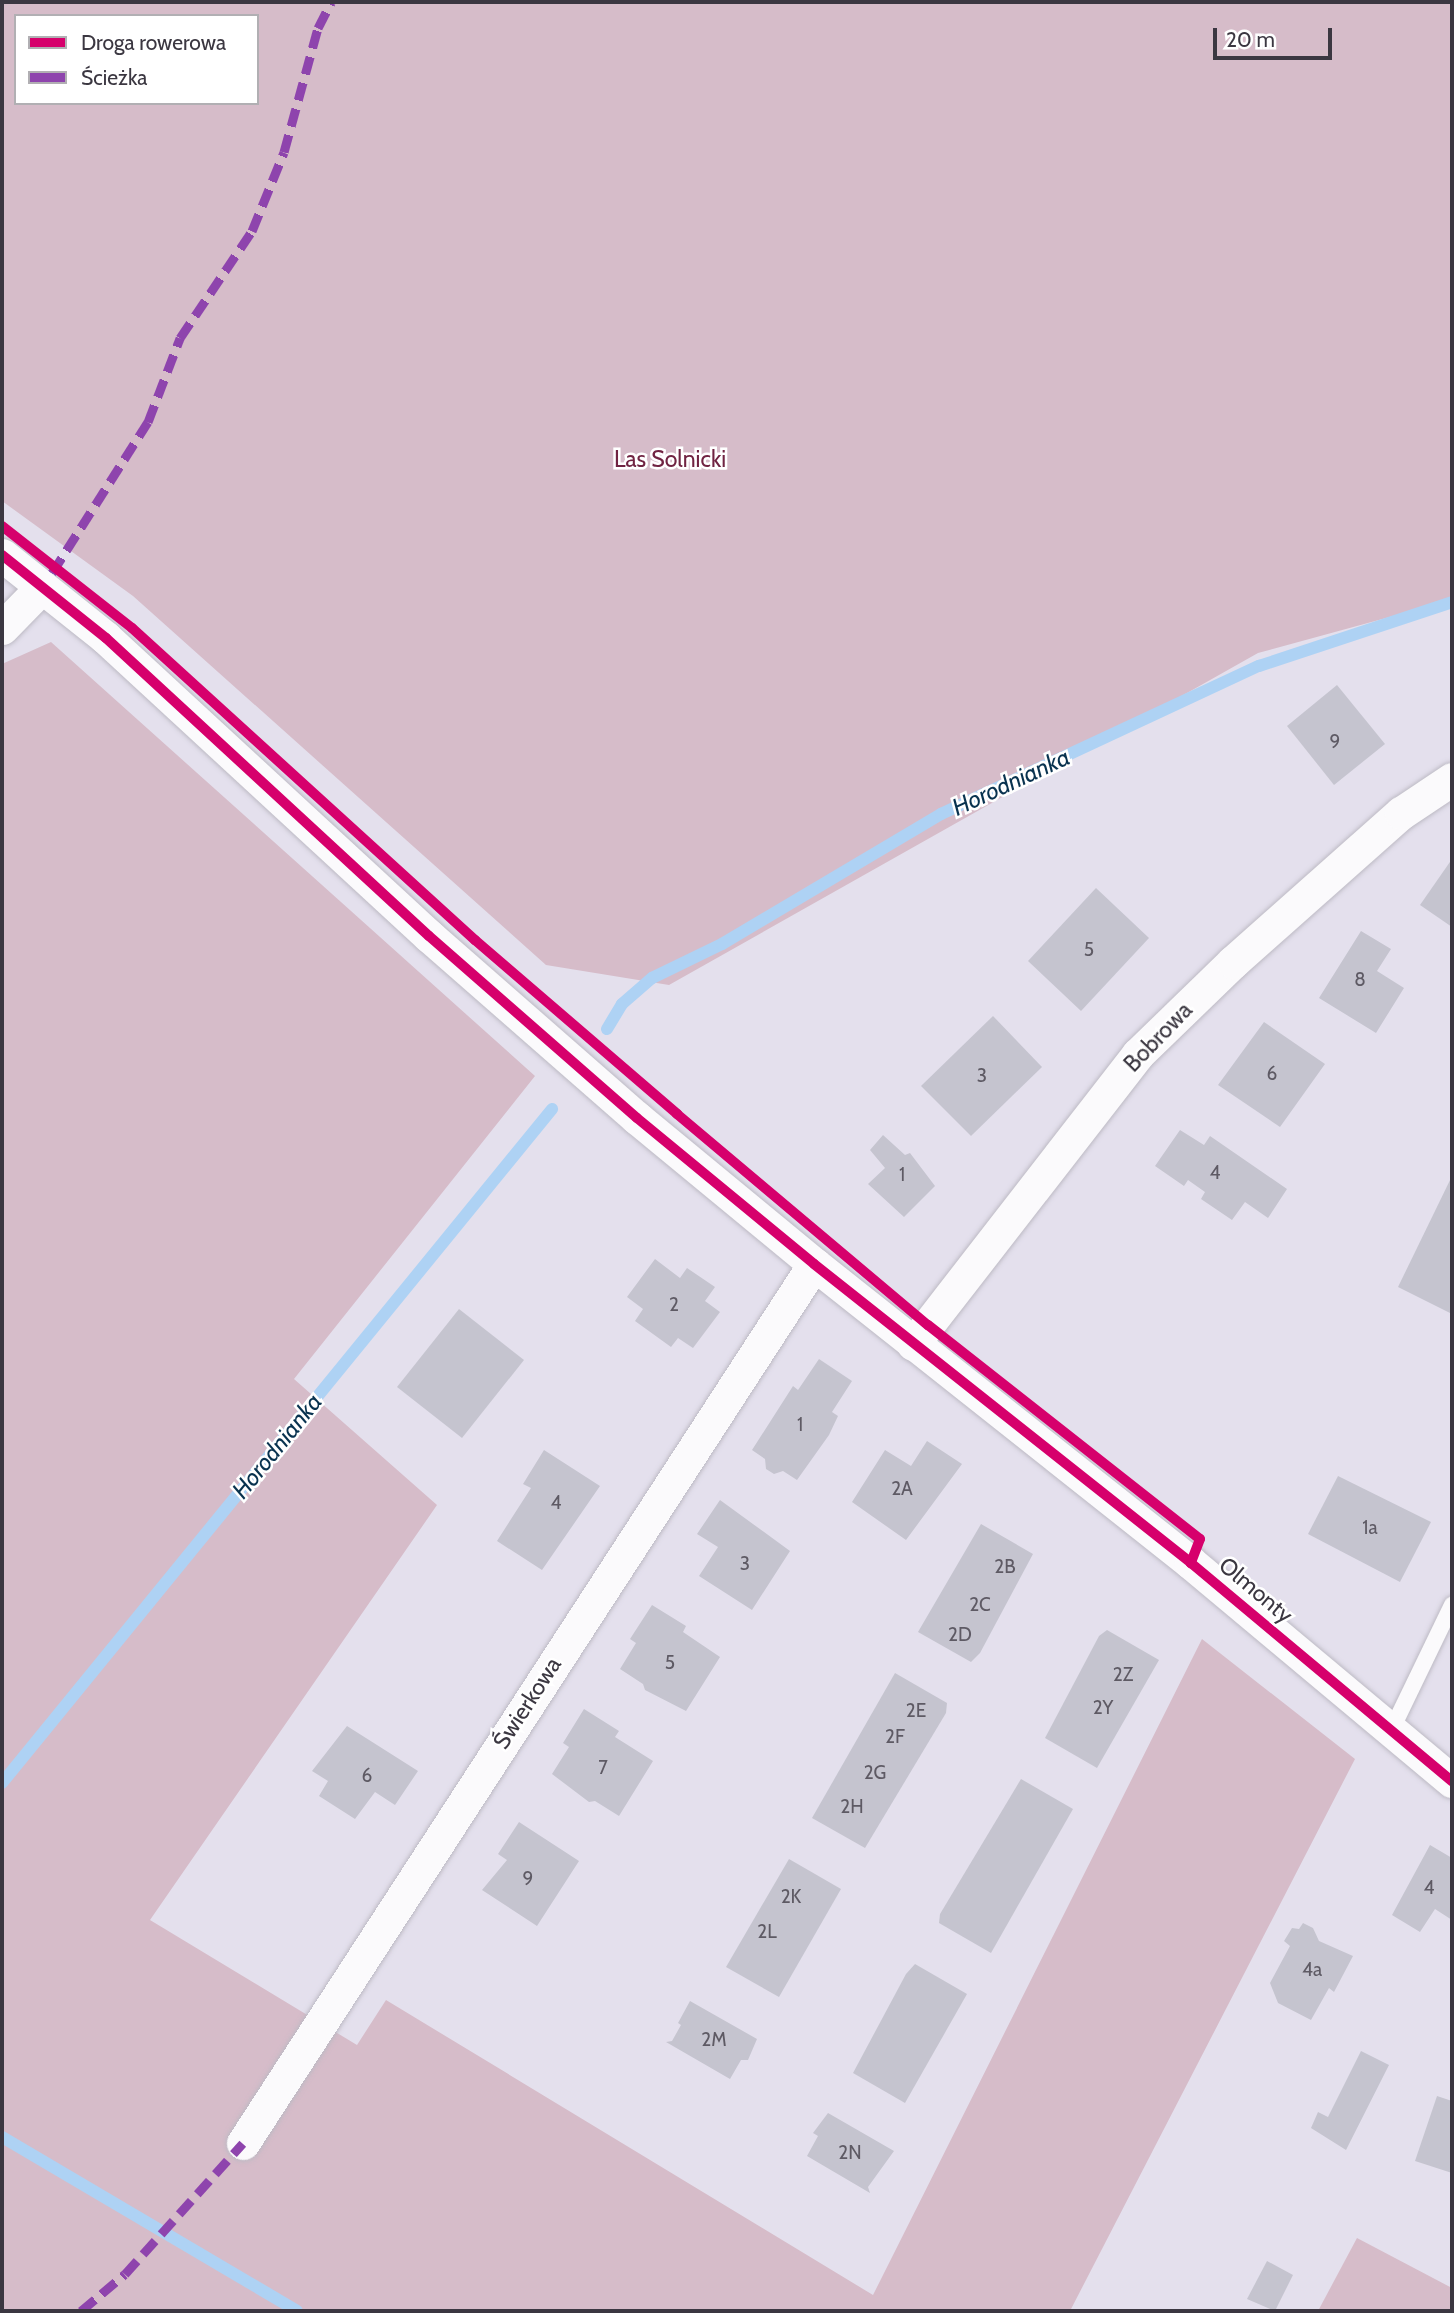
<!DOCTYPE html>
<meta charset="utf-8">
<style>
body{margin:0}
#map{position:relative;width:1454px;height:2313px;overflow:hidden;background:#e4e0ed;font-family:Cabin,sans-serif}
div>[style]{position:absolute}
.green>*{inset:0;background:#d6bcc9}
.stream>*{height:12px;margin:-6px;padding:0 6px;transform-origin:6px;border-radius:6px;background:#aed2f4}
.building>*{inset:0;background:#c5c4cf}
.roads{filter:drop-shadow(0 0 2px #bdbac4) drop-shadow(0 0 2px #bdbac4)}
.service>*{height:16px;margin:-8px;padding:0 8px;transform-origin:8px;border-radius:8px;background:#fbfafc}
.minor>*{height:33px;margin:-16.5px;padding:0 16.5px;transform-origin:16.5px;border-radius:16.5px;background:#fbfafc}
.quiet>*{height:9px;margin-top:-4.5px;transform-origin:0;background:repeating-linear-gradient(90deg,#8e44ad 0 18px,transparent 0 27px)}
.cycleway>*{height:10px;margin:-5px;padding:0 5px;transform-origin:5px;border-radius:5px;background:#d6006c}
span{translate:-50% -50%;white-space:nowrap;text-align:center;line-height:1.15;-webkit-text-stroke:5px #fff;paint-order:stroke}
.number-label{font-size:19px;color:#5e5a64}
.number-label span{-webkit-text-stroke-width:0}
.park-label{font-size:23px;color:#702342}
.street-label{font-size:23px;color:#3b3741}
.water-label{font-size:24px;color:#08324f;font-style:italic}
.frame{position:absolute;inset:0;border:4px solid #3b3741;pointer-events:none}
.legend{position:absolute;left:14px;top:14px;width:245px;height:91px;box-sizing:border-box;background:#fff;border:2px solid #b1afb3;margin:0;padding:9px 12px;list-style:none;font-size:21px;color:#3b3741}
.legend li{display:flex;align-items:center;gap:14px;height:35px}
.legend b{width:35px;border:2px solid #b1afb3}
.scale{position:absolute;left:1213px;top:28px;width:119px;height:32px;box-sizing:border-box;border:4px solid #3b3741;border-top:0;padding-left:9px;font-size:21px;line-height:24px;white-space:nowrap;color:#3b3741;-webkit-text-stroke:5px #fff;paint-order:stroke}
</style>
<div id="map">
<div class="green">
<i style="clip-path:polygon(evenodd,2px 2px,1452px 2px,1452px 600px,1258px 653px,669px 985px,546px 965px,133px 596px,2px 501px,2px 2px,16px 16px,257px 16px,257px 103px,16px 103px,16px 16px)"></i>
<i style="clip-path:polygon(51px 642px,535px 1076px,294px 1379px,437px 1505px,150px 1920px,357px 2045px,386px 2000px,873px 2295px,1202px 1639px,1355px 1759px,1070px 2311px,2px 2311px,2px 664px)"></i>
<i style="clip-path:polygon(1357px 2238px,1452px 2288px,1452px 2311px,1318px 2311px)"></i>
</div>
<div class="stream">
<i style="left:607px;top:1029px;width:29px;rotate:-59deg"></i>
<i style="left:622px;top:1004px;width:40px;rotate:-41deg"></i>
<i style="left:652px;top:978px;width:78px;rotate:-25.9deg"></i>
<i style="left:722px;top:944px;width:255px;rotate:-30.7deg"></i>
<i style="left:941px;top:814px;width:351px;rotate:-25deg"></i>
<i style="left:1259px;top:666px;width:203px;rotate:-18.3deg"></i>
<i style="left:2px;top:1783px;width:870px;rotate:-50.78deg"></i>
<i style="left:2px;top:2137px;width:342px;rotate:30.5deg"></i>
</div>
<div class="building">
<i style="clip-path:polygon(1337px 685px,1385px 744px,1334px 785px,1287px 726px)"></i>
<i style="clip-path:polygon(1452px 859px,1452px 927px,1420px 905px)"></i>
<i style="clip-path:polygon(1096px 888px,1149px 938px,1081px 1011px,1028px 961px)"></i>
<i style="clip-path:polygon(1361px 931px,1391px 949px,1377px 971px,1404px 988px,1376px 1033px,1319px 998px)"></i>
<i style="clip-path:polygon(993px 1016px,1042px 1067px,971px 1136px,921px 1086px)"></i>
<i style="clip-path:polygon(1264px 1022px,1325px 1064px,1280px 1127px,1218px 1085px)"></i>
<i style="clip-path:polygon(1180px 1130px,1204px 1145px,1210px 1136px,1287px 1189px,1268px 1218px,1245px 1202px,1232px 1220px,1201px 1199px,1205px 1192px,1188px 1180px,1184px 1186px,1155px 1166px)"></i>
<i style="clip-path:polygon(883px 1135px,905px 1155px,910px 1153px,935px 1186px,904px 1217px,868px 1184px,885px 1168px,870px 1150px)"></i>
<i style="clip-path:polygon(1452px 1176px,1452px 1314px,1398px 1287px)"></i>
<i style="clip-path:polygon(655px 1259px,680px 1278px,687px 1268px,715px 1287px,705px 1301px,720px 1312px,693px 1348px,678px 1338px,671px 1347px,635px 1321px,643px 1309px,627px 1297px)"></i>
<i style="clip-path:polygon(459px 1309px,524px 1360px,462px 1438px,397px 1387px)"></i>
<i style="clip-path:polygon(819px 1359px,852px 1381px,832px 1412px,838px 1416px,829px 1435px,797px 1480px,783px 1471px,774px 1474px,766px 1469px,765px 1459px,752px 1450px,793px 1386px,798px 1390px)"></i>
<i style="clip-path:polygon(927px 1441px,962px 1464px,906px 1540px,852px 1502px,885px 1450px,911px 1466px)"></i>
<i style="clip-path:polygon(544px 1450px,600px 1486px,542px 1570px,497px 1541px,531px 1488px,523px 1484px)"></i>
<i style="clip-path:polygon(1338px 1476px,1431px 1522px,1400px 1582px,1308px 1534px)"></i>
<i style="clip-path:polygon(720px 1500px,790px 1551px,752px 1610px,699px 1576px,718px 1547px,697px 1534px)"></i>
<i style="clip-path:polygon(981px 1524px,1033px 1554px,980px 1653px,971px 1662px,918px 1632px)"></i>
<i style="clip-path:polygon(652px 1605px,686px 1626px,683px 1632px,720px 1657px,686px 1711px,645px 1690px,643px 1684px,620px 1669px,636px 1643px,630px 1639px)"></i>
<i style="clip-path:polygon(1107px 1630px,1159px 1660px,1097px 1768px,1045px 1738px,1099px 1636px)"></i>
<i style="clip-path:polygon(895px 1673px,947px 1703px,946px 1713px,865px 1848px,812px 1818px)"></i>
<i style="clip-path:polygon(584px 1709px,619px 1731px,615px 1737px,653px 1761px,619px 1816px,595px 1801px,589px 1802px,552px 1774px,569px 1747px,563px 1743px)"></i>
<i style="clip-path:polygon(347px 1726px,418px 1771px,395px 1805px,375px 1792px,355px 1819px,319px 1796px,328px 1781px,312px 1771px)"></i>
<i style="clip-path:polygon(1021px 1779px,1073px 1809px,991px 1953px,939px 1923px,940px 1914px)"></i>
<i style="clip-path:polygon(519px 1822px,579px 1861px,537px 1926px,482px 1890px,507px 1860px,498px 1854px)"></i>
<i style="clip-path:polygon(1430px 1845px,1452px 1858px,1452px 1920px,1435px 1909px,1420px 1932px,1392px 1915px)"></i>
<i style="clip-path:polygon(789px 1859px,841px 1889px,779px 1997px,726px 1967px)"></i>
<i style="clip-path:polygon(1303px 1923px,1313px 1928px,1319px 1941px,1353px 1956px,1334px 1992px,1329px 1988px,1311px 2020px,1278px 2003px,1270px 1983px,1290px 1946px,1284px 1941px,1292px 1928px,1299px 1929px)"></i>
<i style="clip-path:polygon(915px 1964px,967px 1994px,905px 2103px,853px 2073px,906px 1974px)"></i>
<i style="clip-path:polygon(690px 2001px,757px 2039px,748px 2060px,741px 2060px,730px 2079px,666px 2042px,672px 2041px,681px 2025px,678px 2023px)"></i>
<i style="clip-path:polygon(1361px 2051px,1389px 2065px,1346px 2150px,1311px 2128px,1318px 2112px,1328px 2117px)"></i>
<i style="clip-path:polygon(1437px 2096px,1452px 2101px,1452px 2173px,1415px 2161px)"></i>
<i style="clip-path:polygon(828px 2113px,894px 2151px,868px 2187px,870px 2193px,807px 2156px,818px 2136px,813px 2133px)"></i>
<i style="clip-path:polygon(1267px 2261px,1293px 2275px,1275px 2311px,1247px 2299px)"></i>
</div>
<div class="roads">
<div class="service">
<i style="left:1392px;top:1729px;width:138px;rotate:-64.2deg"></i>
</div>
<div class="minor">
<i style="left:2px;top:555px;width:133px;rotate:38.6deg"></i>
<i style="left:106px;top:638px;width:439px;rotate:42.7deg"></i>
<i style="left:429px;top:936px;width:276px;rotate:41.2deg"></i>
<i style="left:637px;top:1118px;width:229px;rotate:39.5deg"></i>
<i style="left:814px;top:1264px;width:481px;rotate:38.4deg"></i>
<i style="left:1191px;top:1563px;width:340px;rotate:39.9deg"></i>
<i style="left:2px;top:628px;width:57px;rotate:-45.7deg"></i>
<i style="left:913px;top:1344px;width:367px;rotate:-52.2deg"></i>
<i style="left:1138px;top:1054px;width:132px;rotate:-44.1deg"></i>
<i style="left:1233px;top:962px;width:225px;rotate:-41.6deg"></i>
<i style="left:1401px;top:813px;width:61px;rotate:-33.7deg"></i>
<i style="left:243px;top:2143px;width:1048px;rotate:-56.99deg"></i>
</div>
</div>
<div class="quiet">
<i style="left:52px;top:573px;width:179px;rotate:-57.6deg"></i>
<i style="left:148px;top:422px;width:90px;rotate:-69.1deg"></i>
<i style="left:180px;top:338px;width:129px;rotate:-56.1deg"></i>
<i style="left:252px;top:231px;width:85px;rotate:-67.9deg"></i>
<i style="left:284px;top:152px;width:129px;rotate:-74.7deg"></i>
<i style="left:318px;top:28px;width:29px;rotate:-63deg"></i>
<i style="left:81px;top:2311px;width:57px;rotate:-40.1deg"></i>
<i style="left:125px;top:2274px;width:176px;rotate:-48deg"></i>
</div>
<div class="cycleway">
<i style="left:2px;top:526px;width:165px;rotate:38.1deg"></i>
<i style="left:132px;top:628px;width:464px;rotate:42.3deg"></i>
<i style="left:475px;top:940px;width:267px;rotate:40.7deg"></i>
<i style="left:677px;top:1114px;width:328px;rotate:40.1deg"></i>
<i style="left:928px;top:1325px;width:346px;rotate:38.2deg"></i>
<i style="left:1200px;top:1539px;width:26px;rotate:111deg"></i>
<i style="left:2px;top:555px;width:133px;rotate:38.6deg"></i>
<i style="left:106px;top:638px;width:439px;rotate:42.7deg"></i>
<i style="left:429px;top:936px;width:276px;rotate:41.2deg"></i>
<i style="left:637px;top:1118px;width:229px;rotate:39.5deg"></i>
<i style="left:814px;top:1264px;width:481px;rotate:38.4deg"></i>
<i style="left:1191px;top:1563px;width:340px;rotate:39.9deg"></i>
</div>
<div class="number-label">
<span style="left:1335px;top:742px">9</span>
<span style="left:1089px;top:950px">5</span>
<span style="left:1360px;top:980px">8</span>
<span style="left:1272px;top:1074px">6</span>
<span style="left:982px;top:1076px">3</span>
<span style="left:1215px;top:1173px">4</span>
<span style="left:902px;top:1175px">1</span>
<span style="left:674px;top:1305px">2</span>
<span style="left:800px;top:1425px">1</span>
<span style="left:902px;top:1489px">2A</span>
<span style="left:556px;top:1503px">4</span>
<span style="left:1370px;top:1528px">1a</span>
<span style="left:745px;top:1564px">3</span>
<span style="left:1005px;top:1567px">2B</span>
<span style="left:980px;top:1605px">2C</span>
<span style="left:960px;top:1635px">2D</span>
<span style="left:670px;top:1663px">5</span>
<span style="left:1123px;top:1675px">2Z</span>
<span style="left:1103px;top:1708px">2Y</span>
<span style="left:916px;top:1711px">2E</span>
<span style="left:895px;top:1737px">2F</span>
<span style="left:603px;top:1768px">7</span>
<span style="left:875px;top:1773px">2G</span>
<span style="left:367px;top:1776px">6</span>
<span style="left:852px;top:1807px">2H</span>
<span style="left:528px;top:1879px">9</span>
<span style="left:1429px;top:1888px">4</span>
<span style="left:791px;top:1897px">2K</span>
<span style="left:767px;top:1932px">2L</span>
<span style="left:1312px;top:1970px">4a</span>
<span style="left:714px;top:2040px">2M</span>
<span style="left:850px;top:2153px">2N</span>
</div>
<div class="park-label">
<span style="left:670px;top:459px">Las Solnicki</span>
</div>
<div class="street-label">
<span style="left:1158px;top:1037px;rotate:-46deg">Bobrowa</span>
<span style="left:1256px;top:1590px;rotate:40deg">Olmonty</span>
<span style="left:527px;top:1703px;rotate:-57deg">Świerkowa</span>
</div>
<div class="water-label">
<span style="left:1011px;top:782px;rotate:-25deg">Horodnianka</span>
<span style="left:277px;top:1446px;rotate:-51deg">Horodnianka</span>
</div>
<div class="frame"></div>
<ul class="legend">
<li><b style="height:9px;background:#d6006c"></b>Droga rowerowa</li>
<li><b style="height:9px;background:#8e44ad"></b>Ścieżka</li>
</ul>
<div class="scale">20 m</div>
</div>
